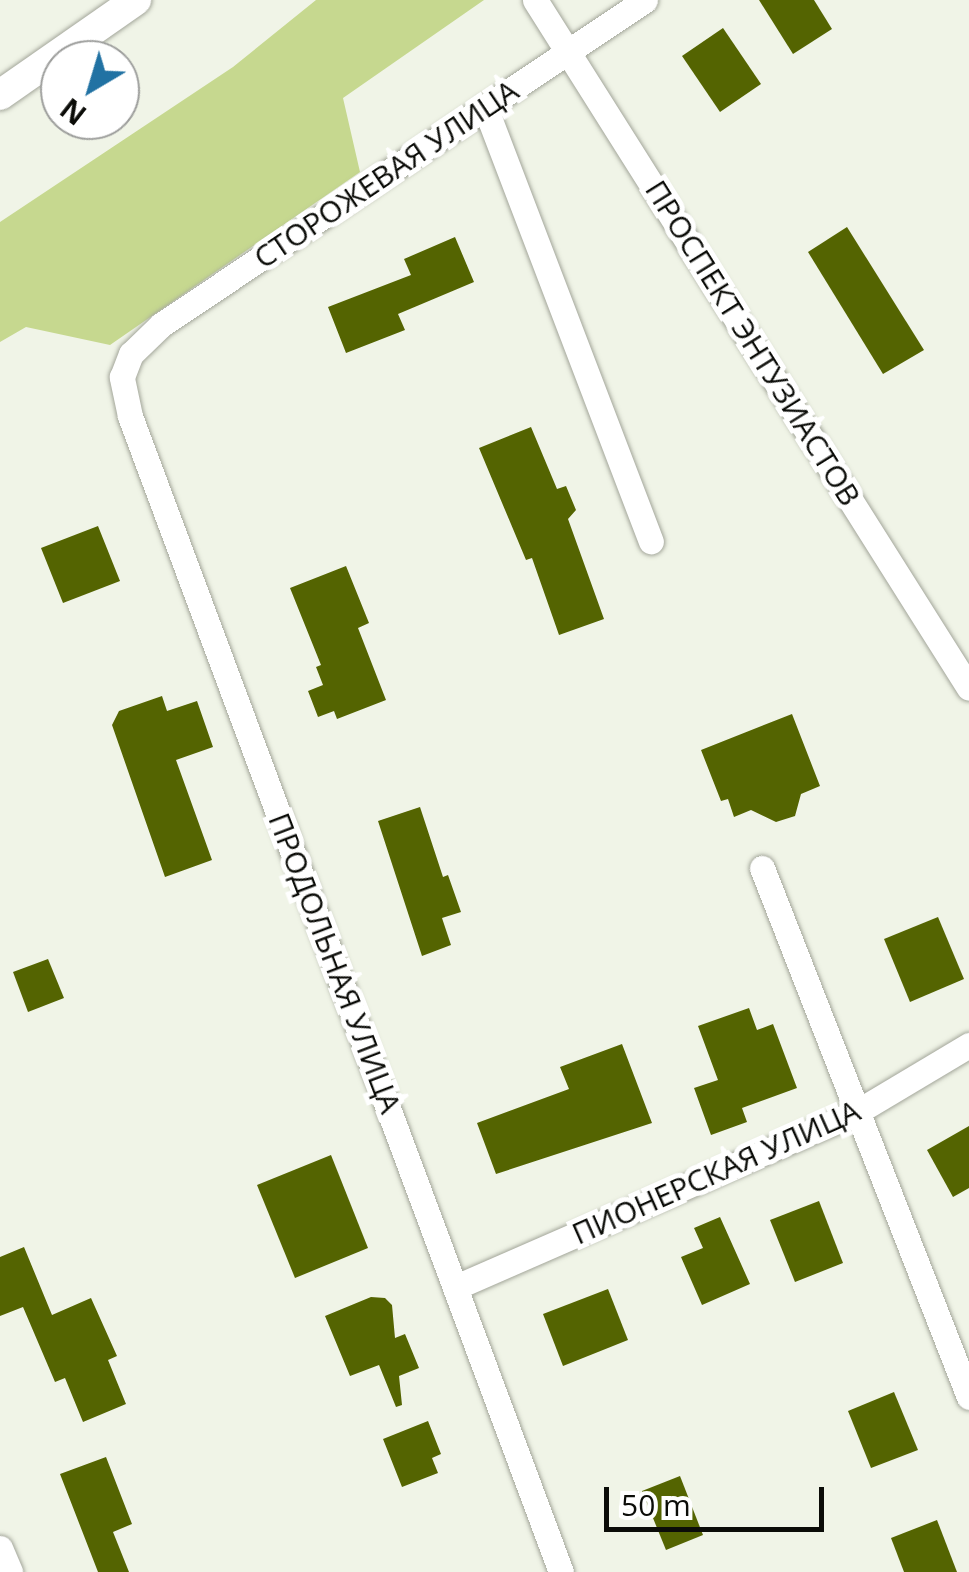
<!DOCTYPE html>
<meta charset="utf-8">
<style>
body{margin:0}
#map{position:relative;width:969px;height:1572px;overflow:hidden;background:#f0f4e7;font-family:"Open Sans",sans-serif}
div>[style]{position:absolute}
.green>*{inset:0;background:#c6d88f}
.building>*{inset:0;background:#546401}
.roads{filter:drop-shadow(0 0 2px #a3a69a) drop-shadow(0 0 2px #a3a69a)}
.minor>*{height:25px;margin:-12.5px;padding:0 12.5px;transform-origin:12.5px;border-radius:12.5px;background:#fff}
.tertiary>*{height:30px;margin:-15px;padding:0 15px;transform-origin:15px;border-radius:15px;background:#fff}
span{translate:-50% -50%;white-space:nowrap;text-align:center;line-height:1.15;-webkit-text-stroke:10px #fff;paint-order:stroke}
.street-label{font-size:30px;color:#0b0c08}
.north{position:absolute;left:40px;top:40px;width:100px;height:100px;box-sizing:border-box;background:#fff;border:2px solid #9d9e9c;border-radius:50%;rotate:218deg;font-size:28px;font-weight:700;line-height:40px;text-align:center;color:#0b0c08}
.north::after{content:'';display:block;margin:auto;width:35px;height:45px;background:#2172a3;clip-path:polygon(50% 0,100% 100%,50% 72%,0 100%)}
.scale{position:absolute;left:604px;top:1487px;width:220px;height:45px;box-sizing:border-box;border:5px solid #0b0c08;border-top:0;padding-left:12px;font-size:30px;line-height:35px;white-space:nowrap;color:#0b0c08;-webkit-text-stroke:8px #fff;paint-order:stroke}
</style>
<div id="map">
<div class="green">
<i style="clip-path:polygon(316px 0,484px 0,343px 98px,360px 172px,110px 345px,26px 327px,0 342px,0 222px,233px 67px)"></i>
</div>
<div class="building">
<i style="clip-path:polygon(759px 0,814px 0,832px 29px,793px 54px)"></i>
<i style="clip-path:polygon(723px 28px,761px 84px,720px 112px,682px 56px)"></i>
<i style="clip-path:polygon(847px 227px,924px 350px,883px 374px,808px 252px)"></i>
<i style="clip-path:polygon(455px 237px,474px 282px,398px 314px,405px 330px,346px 353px,328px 307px,411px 275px,404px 259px)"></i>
<i style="clip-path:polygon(531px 427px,557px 489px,566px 486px,576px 510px,568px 519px,604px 619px,559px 635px,532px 558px,526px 560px,479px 448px)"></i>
<i style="clip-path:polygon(98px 526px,120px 581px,63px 603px,41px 548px)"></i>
<i style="clip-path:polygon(346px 566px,369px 623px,358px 628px,386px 700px,337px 719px,334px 711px,318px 717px,308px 691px,323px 685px,316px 667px,321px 665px,290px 588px)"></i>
<i style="clip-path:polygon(162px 696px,167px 711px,197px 701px,213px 747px,176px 760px,212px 860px,165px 877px,112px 725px,119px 711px)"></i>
<i style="clip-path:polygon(792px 714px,820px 786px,801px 794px,795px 816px,776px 822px,751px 810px,734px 817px,728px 799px,721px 801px,701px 750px)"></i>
<i style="clip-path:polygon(420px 807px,443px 877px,448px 875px,461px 912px,442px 918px,451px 945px,422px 956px,378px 821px)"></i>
<i style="clip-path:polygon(938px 917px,964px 979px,910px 1002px,884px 939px)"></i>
<i style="clip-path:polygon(48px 959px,64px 998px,28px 1012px,13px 972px)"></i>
<i style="clip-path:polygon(749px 1008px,757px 1030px,773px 1024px,797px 1088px,742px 1108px,747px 1122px,711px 1135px,694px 1088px,718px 1080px,698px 1026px)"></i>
<i style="clip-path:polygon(622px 1044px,652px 1123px,496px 1174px,477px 1123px,569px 1089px,560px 1067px)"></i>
<i style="clip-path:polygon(969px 1126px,969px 1188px,953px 1197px,927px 1150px)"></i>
<i style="clip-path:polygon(331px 1155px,368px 1248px,295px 1278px,257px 1185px)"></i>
<i style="clip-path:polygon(819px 1201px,843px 1263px,795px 1282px,770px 1220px)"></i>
<i style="clip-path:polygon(720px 1217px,750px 1284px,702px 1305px,681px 1257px,703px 1248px,694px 1228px)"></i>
<i style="clip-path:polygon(24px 1247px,52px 1315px,91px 1298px,117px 1356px,108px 1360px,126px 1404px,83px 1422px,65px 1378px,55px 1382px,23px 1307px,0 1316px,0 1257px)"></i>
<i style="clip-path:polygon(608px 1289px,628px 1340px,563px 1366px,543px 1314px)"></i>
<i style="clip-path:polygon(371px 1297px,385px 1298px,392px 1305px,395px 1338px,405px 1334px,419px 1368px,399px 1376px,402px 1405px,396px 1407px,379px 1365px,350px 1376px,325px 1316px)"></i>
<i style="clip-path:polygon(894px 1392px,918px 1450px,871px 1468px,848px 1411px)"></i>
<i style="clip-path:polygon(428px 1421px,441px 1454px,432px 1458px,438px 1473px,402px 1487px,383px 1439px)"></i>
<i style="clip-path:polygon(106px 1457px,132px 1524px,113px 1532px,129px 1572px,98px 1572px,60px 1474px)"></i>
<i style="clip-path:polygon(680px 1476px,703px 1535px,666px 1550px,642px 1491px)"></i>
<i style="clip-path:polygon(937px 1520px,957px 1572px,904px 1572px,891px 1538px)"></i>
</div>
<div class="roads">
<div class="minor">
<i style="left:535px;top:0;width:813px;rotate:57.76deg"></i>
<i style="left:485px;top:107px;width:465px;rotate:69.1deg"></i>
<i style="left:762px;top:868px;width:568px;rotate:68.63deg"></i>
<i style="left:456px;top:1287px;width:435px;rotate:-23.6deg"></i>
<i style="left:855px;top:1113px;width:133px;rotate:-30.8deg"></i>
<i style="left:0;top:1548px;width:26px;rotate:67deg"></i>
<i style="left:561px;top:1572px;width:1234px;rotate:-110.45deg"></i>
<i style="left:130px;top:416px;width:40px;rotate:-102deg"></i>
<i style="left:122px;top:377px;width:25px;rotate:-69deg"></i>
<i style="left:131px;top:354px;width:42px;rotate:-44deg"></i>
<i style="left:161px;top:325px;width:583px;rotate:-33.88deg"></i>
</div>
<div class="tertiary">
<i style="left:0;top:95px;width:166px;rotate:-34.9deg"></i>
</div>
</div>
<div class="street-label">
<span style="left:386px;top:174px;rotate:-34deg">СТОРОЖЕВАЯ УЛИЦА</span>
<span style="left:753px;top:343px;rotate:58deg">ПРОСПЕКТ ЭНТУЗИАСТОВ</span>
<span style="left:335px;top:963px;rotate:69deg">ПРОДОЛЬНАЯ УЛИЦА</span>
<span style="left:716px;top:1172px;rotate:-24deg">ПИОНЕРСКАЯ УЛИЦА</span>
</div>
<div class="north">N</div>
<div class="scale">50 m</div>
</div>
